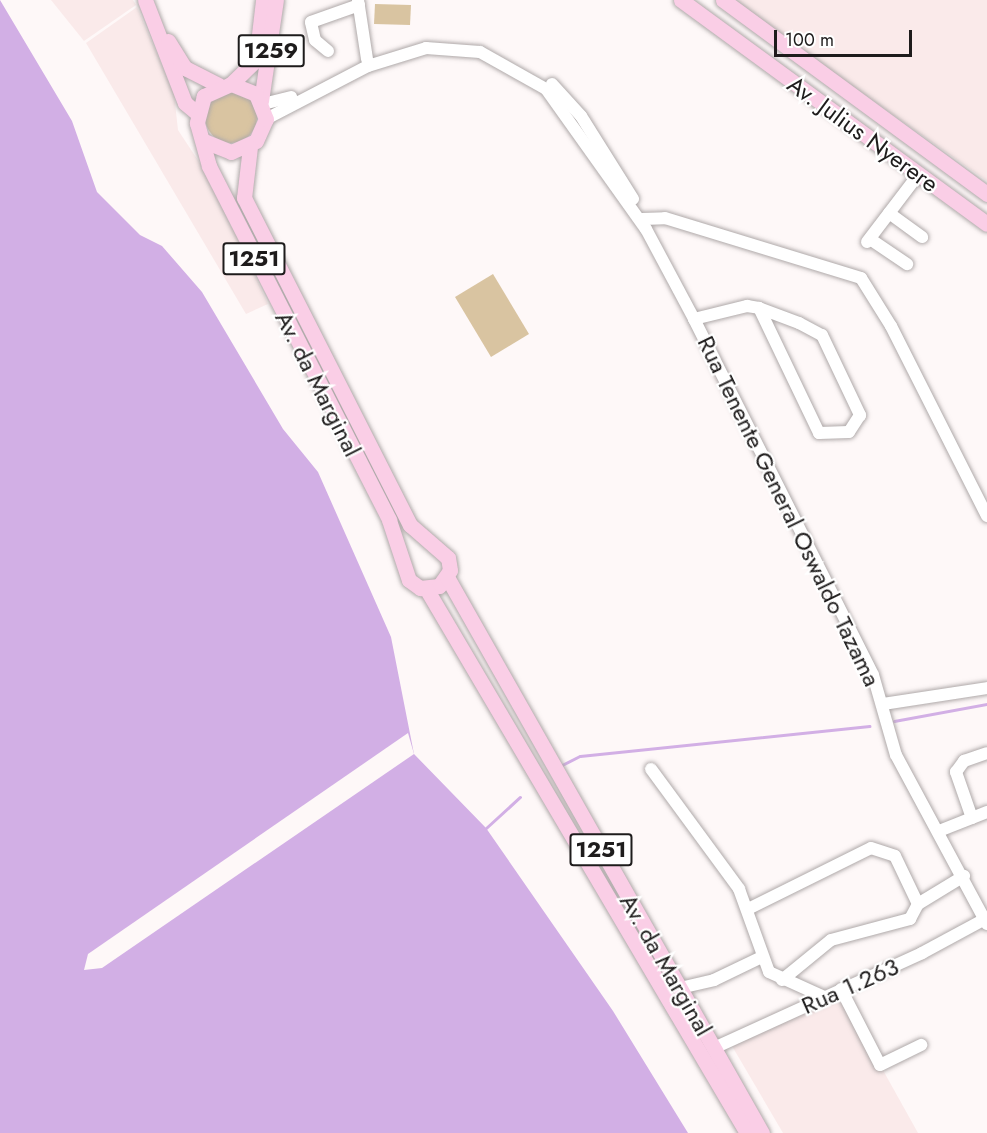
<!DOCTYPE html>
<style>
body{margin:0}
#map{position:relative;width:987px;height:1133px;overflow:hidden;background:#fef8f8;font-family:Jost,sans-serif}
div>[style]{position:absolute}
.built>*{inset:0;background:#faeaea}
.green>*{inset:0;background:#d9c4a1}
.round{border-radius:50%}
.water>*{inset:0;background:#d2afe5}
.pier>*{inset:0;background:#fef8f8}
.stream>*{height:3px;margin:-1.5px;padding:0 1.5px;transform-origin:1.5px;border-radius:1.5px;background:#d2afe5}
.roads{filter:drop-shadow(0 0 2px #afa9a9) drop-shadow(0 0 2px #afa9a9)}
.minor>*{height:12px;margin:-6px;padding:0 6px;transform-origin:6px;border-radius:6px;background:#fff}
.major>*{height:15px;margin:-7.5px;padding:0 7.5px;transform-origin:7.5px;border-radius:7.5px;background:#facee6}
span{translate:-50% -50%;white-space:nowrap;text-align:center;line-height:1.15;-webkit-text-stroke:4.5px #fff;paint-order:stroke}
.shield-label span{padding:2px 4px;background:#fff;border:2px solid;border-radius:4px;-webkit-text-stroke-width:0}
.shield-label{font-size:22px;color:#1e1c1c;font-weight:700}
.street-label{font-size:24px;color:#1e1c1c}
.scale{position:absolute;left:774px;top:30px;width:138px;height:27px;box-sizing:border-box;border:3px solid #1e1c1c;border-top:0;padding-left:8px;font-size:18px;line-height:21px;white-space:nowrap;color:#1e1c1c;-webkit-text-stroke:4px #fff;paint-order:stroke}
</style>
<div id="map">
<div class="built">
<i style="clip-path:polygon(51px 0,133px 0,136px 5px,84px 41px)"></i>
<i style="clip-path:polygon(733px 0,987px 0,987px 181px,845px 81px)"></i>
<i style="clip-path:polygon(137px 7px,174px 94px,178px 130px,211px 180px,268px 304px,246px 314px,86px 43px)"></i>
<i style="clip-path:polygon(840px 993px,918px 1133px,783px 1133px,732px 1046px)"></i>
</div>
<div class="green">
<i style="clip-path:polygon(375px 4px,411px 5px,410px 25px,374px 24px)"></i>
<i class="round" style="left:205px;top:91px;width:52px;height:52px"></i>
<i style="clip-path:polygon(493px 274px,529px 334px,491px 357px,455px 297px)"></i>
</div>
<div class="water">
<i style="clip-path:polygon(0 0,72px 121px,97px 192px,140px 235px,162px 246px,202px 292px,283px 429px,318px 472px,391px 637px,414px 754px,486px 828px,613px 1011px,688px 1133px,0 1133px)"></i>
</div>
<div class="pier">
<i style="clip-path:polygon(408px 733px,414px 754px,102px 968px,84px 970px,88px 954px)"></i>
</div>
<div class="stream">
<i style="left:894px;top:721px;width:95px;rotate:-10.4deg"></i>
<i style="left:560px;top:766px;width:22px;rotate:-27deg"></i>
<i style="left:580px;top:756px;width:291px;rotate:-5.9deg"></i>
<i style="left:486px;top:828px;width:46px;rotate:-42.4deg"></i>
</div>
<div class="roads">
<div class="minor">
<i style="left:358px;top:0;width:60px;rotate:81.3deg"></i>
<i style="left:328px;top:51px;width:17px;rotate:-140deg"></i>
<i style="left:315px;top:40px;width:18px;rotate:-103deg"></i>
<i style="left:311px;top:22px;width:51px;rotate:-19.5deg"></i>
<i style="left:552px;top:84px;width:43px;rotate:47.8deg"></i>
<i style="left:581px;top:116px;width:98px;rotate:57.9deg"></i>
<i style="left:263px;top:104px;width:29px;rotate:-14deg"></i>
<i style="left:266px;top:119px;width:115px;rotate:-27.5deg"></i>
<i style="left:368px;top:66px;width:61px;rotate:-17.2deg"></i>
<i style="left:426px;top:48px;width:54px;rotate:4.2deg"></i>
<i style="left:480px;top:52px;width:76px;rotate:29.3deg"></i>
<i style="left:546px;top:89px;width:172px;rotate:54.5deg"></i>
<i style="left:646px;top:229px;width:102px;rotate:61.9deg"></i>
<i style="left:694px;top:319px;width:398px;rotate:63.3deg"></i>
<i style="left:873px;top:675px;width:83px;rotate:74deg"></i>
<i style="left:896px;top:755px;width:192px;rotate:61.7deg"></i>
<i style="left:889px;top:213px;width:41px;rotate:36deg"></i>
<i style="left:642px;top:219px;width:23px;rotate:-2deg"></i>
<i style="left:665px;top:218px;width:205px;rotate:17deg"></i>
<i style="left:861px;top:278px;width:57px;rotate:58deg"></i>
<i style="left:891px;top:326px;width:213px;rotate:63.2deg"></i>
<i style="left:870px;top:239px;width:45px;rotate:34deg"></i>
<i style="left:867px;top:242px;width:84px;rotate:-52.7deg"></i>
<i style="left:694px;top:319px;width:55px;rotate:-13.8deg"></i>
<i style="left:747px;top:306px;width:12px;rotate:9deg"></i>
<i style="left:759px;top:308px;width:43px;rotate:20.6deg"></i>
<i style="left:799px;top:323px;width:26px;rotate:28deg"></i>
<i style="left:822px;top:335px;width:89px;rotate:64.6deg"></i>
<i style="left:860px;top:415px;width:20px;rotate:123deg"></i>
<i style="left:849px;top:432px;width:30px;rotate:178deg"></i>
<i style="left:819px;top:433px;width:139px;rotate:-115.6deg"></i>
<i style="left:883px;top:704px;width:105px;rotate:-8.7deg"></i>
<i style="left:651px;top:769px;width:149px;rotate:53.7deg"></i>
<i style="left:739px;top:889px;width:88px;rotate:70.1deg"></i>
<i style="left:769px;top:972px;width:60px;rotate:24.4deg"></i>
<i style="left:972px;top:818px;width:49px;rotate:-109.2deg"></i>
<i style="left:956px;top:772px;width:14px;rotate:-54deg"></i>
<i style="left:964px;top:761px;width:24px;rotate:-19deg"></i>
<i style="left:939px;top:831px;width:52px;rotate:-21.6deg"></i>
<i style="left:748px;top:909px;width:137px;rotate:-26.4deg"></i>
<i style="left:871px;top:848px;width:25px;rotate:18deg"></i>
<i style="left:895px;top:856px;width:53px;rotate:64.4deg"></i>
<i style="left:918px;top:904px;width:54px;rotate:-31.3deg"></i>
<i style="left:782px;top:980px;width:63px;rotate:-39.2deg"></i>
<i style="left:831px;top:940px;width:82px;rotate:-14.9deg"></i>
<i style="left:910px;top:919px;width:17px;rotate:-62deg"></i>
<i style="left:680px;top:988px;width:35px;rotate:-13deg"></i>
<i style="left:714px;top:980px;width:51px;rotate:-25.6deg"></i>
<i style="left:841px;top:989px;width:85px;rotate:62.8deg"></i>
<i style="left:880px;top:1065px;width:46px;rotate:-26deg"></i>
<i style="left:714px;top:1048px;width:229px;rotate:-24.5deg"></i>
<i style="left:922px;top:953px;width:74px;rotate:-28.3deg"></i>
</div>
<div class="major">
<i style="left:145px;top:0;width:110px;rotate:68.8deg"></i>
<i style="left:185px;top:103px;width:16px;rotate:40deg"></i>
<i style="left:681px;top:0;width:379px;rotate:36.2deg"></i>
<i style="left:723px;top:0;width:328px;rotate:36.3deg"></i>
<i style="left:168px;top:41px;width:32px;rotate:58deg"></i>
<i style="left:185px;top:68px;width:38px;rotate:27deg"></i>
<i style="left:231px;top:84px;width:35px;rotate:-44deg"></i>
<i style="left:256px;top:60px;width:60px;rotate:-83.3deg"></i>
<i style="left:261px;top:101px;width:102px;rotate:-81.6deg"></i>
<i style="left:204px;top:141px;width:29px;rotate:22deg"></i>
<i style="left:231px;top:152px;width:27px;rotate:-24deg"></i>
<i style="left:256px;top:141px;width:24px;rotate:-66deg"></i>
<i style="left:266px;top:119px;width:27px;rotate:-112deg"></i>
<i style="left:256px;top:94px;width:27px;rotate:-158deg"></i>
<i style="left:231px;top:84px;width:30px;rotate:156deg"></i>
<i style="left:204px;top:96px;width:28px;rotate:105deg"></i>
<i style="left:197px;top:123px;width:45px;rotate:74.4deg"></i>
<i style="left:209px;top:166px;width:397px;rotate:63deg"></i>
<i style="left:389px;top:520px;width:63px;rotate:71.6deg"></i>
<i style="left:409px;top:580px;width:14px;rotate:36deg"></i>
<i style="left:420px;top:588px;width:19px;rotate:-6deg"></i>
<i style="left:439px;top:586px;width:19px;rotate:-55deg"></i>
<i style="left:450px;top:570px;width:12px;rotate:-99deg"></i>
<i style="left:448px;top:558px;width:50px;rotate:-139deg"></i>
<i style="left:410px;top:525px;width:367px;rotate:-116.9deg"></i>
<i style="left:244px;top:198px;width:51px;rotate:-83.3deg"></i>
<i style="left:447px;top:577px;width:639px;rotate:60.47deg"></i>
<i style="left:427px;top:590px;width:630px;rotate:59.49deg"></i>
</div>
</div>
<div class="shield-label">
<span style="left:271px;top:51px">1259</span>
<span style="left:254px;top:259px">1251</span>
<span style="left:601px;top:850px">1251</span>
</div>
<div class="street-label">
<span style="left:863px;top:134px;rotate:36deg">Av. Julius Nyerere</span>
<span style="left:318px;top:384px;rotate:63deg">Av. da Marginal</span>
<span style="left:789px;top:511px;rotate:64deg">Rua Tenente General Oswaldo Tazama</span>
<span style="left:666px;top:965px;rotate:60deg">Av. da Marginal</span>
<span style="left:850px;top:986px;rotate:-24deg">Rua 1.263</span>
</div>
<div class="scale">100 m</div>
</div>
